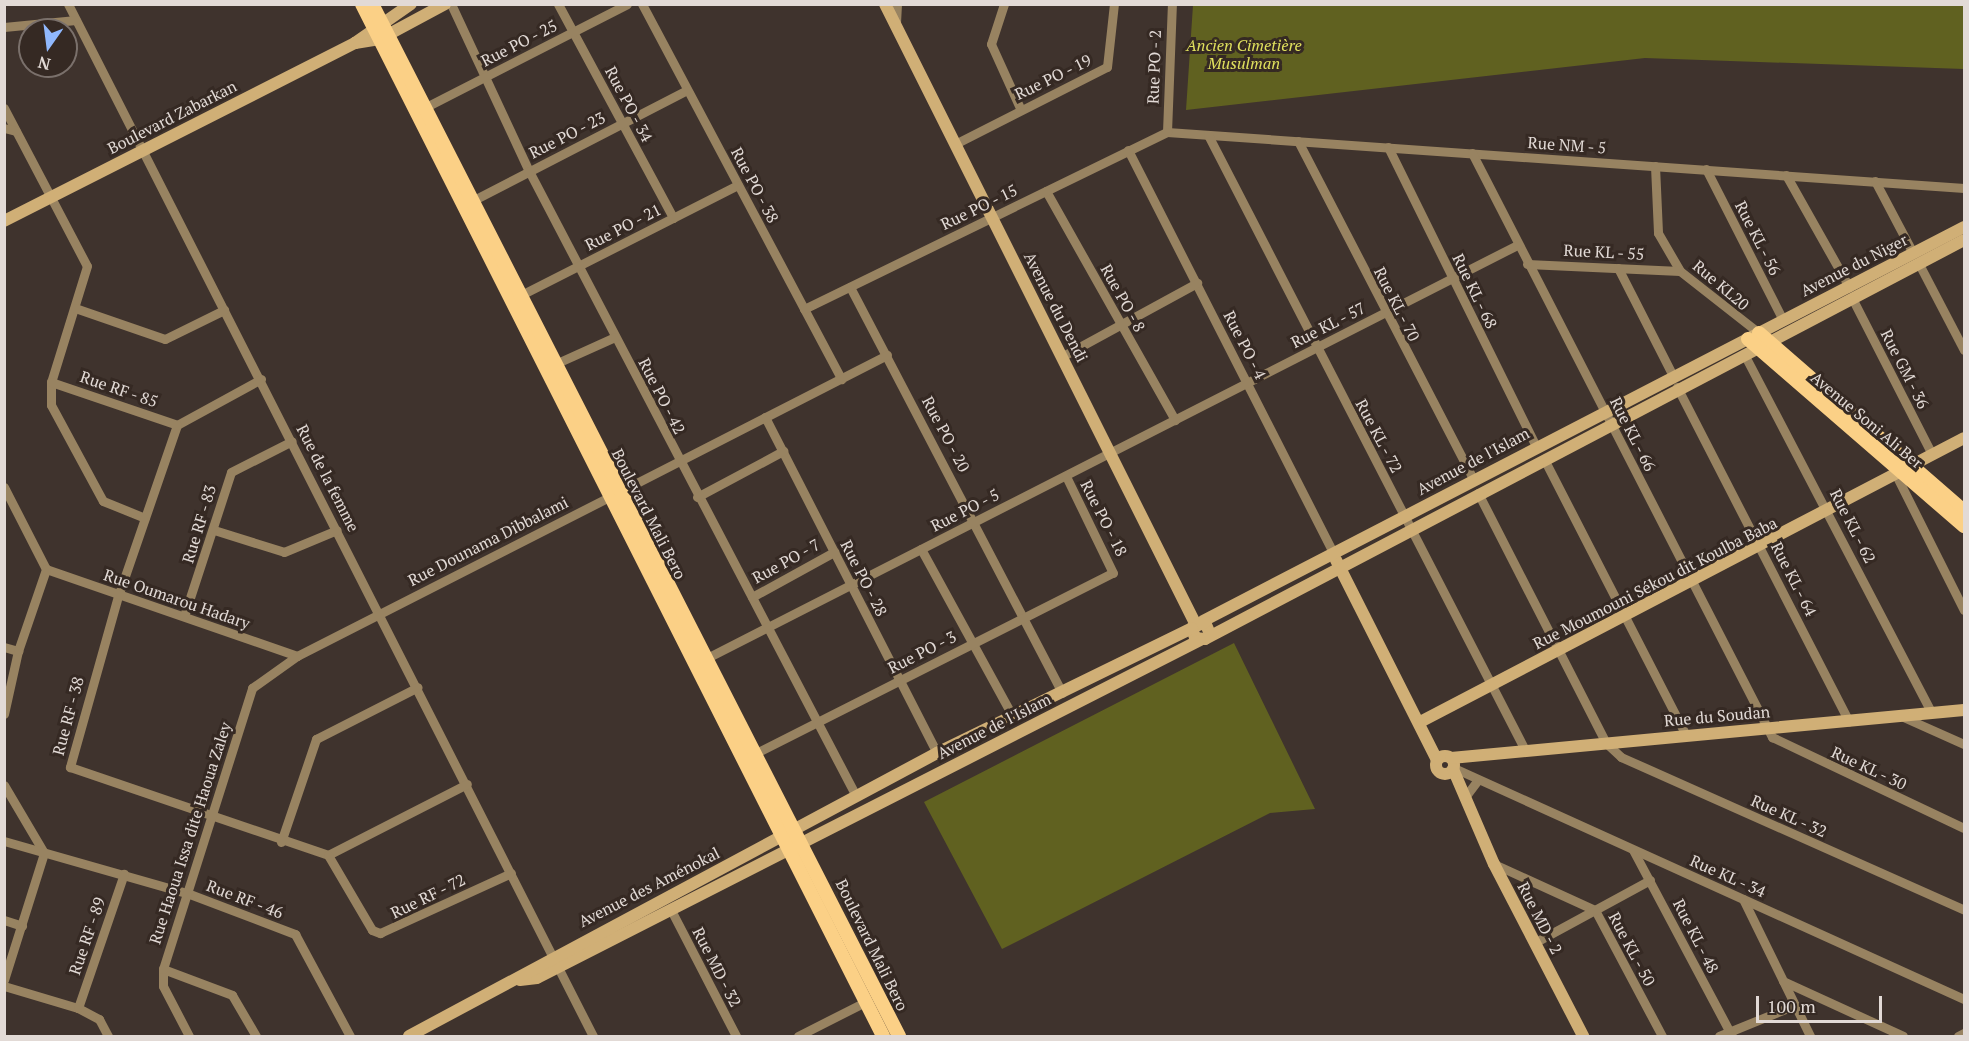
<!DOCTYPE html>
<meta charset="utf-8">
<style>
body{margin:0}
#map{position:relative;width:1969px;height:1041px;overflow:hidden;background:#3f332d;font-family:"PT Serif",serif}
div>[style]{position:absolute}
.green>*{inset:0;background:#606120}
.street>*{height:9px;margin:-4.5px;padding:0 4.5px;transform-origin:4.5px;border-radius:4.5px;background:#988361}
.secondary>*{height:12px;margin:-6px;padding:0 6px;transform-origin:6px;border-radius:6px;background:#d0af76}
.secondary>.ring{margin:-6px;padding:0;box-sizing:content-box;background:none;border:12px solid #d0af76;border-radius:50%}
.primary>*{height:14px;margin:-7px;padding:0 7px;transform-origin:7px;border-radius:7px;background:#fbd086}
span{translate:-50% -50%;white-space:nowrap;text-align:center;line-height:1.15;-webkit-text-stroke:6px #352923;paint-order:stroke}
.street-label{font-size:16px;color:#e2dad6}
.park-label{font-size:16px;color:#e0e15d;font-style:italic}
.frame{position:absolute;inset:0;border:6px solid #e2dad6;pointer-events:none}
.north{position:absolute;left:18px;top:18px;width:60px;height:60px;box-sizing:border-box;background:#352923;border:2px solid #7a706b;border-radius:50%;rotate:194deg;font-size:16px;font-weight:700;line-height:24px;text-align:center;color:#e2dad6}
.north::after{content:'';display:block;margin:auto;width:21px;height:27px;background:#90b8fd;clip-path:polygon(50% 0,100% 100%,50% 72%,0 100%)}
.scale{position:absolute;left:1756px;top:996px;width:126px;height:27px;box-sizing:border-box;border:3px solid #e2dad6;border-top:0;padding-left:8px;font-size:18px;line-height:21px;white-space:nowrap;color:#e2dad6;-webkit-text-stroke:4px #352923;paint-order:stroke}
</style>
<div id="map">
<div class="green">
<i style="clip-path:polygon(1193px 5px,1964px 5px,1964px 69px,1645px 58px,1186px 110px)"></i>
<i style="clip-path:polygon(1234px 643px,1315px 809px,1270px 813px,1002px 949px,924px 802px)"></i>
</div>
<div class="street">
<i style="left:68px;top:4px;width:1158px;rotate:63.04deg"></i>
<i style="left:451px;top:4px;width:184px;rotate:65deg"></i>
<i style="left:529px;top:171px;width:705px;rotate:62.38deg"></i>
<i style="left:558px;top:4px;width:243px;rotate:61.7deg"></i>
<i style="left:642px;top:4px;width:425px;rotate:62deg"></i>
<i style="left:1004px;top:4px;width:42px;rotate:108deg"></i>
<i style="left:991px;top:44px;width:72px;rotate:65.6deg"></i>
<i style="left:896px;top:23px;width:19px;rotate:-87deg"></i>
<i style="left:4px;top:27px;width:72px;rotate:-5.6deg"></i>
<i style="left:4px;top:108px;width:178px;rotate:62.3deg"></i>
<i style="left:87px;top:266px;width:121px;rotate:107.2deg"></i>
<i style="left:51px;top:382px;width:23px;rotate:90deg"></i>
<i style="left:51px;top:405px;width:109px;rotate:61.6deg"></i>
<i style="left:103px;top:501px;width:45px;rotate:22deg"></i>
<i style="left:424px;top:108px;width:228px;rotate:-27.1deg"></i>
<i style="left:4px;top:128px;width:12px;rotate:14deg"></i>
<i style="left:1167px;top:132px;width:799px;rotate:4.02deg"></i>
<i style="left:1167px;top:132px;width:128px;rotate:-87.8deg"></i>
<i style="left:1208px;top:135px;width:692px;rotate:62.73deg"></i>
<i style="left:1298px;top:141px;width:381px;rotate:62.6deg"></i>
<i style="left:955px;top:144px;width:170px;rotate:-26.9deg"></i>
<i style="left:1107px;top:67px;width:63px;rotate:-83.7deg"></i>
<i style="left:1388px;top:147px;width:335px;rotate:63.7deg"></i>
<i style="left:1128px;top:150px;width:452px;rotate:63deg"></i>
<i style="left:1472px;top:153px;width:657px;rotate:62.81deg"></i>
<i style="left:1772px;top:737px;width:212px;rotate:25.4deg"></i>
<i style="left:1655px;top:166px;width:67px;rotate:87.4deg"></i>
<i style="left:1658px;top:233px;width:44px;rotate:59.9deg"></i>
<i style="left:1680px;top:271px;width:100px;rotate:38.1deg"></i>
<i style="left:1706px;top:169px;width:169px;rotate:63deg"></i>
<i style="left:1786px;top:175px;width:129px;rotate:60.6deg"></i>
<i style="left:1875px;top:181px;width:81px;rotate:62.2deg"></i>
<i style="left:1046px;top:191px;width:263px;rotate:60.6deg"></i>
<i style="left:468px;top:203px;width:246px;rotate:-27.3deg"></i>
<i style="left:1527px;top:264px;width:153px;rotate:2.6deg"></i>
<i style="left:1919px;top:264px;width:97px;rotate:62.4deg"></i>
<i style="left:1618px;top:268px;width:121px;rotate:63deg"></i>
<i style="left:850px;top:287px;width:458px;rotate:62.4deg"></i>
<i style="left:521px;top:295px;width:243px;rotate:-26.9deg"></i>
<i style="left:1852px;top:298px;width:175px;rotate:62.9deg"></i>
<i style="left:75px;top:308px;width:95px;rotate:19deg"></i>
<i style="left:165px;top:339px;width:66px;rotate:-26.2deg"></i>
<i style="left:804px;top:309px;width:404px;rotate:-26deg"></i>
<i style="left:1744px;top:354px;width:405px;rotate:62.4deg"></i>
<i style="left:1063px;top:356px;width:153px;rotate:-28.6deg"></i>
<i style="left:555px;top:364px;width:66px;rotate:-24.2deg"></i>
<i style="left:261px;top:379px;width:96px;rotate:151.3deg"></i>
<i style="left:177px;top:425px;width:181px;rotate:109deg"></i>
<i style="left:118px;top:596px;width:178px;rotate:105.7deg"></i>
<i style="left:70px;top:767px;width:273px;rotate:18.8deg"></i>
<i style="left:328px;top:855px;width:156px;rotate:-27.1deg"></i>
<i style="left:51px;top:382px;width:133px;rotate:18.8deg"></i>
<i style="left:1677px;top:387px;width:376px;rotate:62.8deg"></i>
<i style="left:765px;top:417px;width:377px;rotate:62.9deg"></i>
<i style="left:1544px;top:459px;width:310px;rotate:62.8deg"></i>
<i style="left:1896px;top:475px;width:151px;rotate:63.3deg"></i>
<i style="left:4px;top:487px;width:92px;rotate:62.9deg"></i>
<i style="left:46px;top:569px;width:266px;rotate:19.1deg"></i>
<i style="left:297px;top:656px;width:352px;rotate:-27deg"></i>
<i style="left:619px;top:492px;width:301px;rotate:-27.1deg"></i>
<i style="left:1478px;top:493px;width:281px;rotate:62.9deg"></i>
<i style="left:1606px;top:743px;width:21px;rotate:43deg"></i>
<i style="left:1621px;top:757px;width:376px;rotate:24deg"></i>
<i style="left:697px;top:497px;width:98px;rotate:-28.1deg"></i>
<i style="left:214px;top:530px;width:73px;rotate:17.4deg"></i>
<i style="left:284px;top:552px;width:57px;rotate:-22.5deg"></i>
<i style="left:921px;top:549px;width:192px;rotate:61.3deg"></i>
<i style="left:752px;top:597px;width:94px;rotate:-28.8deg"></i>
<i style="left:184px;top:616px;width:151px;rotate:-71.9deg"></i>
<i style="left:231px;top:472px;width:68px;rotate:-26.9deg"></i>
<i style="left:4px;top:647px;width:15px;rotate:16deg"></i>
<i style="left:703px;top:660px;width:914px;rotate:-27.01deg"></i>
<i style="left:4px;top:714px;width:65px;rotate:-77.5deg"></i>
<i style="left:18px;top:651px;width:87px;rotate:-71.1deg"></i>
<i style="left:1901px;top:716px;width:69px;rotate:24deg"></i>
<i style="left:752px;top:755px;width:404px;rotate:-26.8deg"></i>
<i style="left:1113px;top:573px;width:108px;rotate:-115.9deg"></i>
<i style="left:1454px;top:768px;width:560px;rotate:24.37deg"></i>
<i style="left:4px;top:785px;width:79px;rotate:59.5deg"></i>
<i style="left:44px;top:853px;width:133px;rotate:107.5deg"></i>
<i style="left:1465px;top:797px;width:21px;rotate:-53deg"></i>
<i style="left:4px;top:841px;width:190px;rotate:15.9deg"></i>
<i style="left:187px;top:893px;width:116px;rotate:20.8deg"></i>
<i style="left:295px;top:934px;width:116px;rotate:61.7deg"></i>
<i style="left:281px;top:842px;width:109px;rotate:-71.2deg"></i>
<i style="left:316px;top:739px;width:114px;rotate:-27deg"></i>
<i style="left:1633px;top:850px;width:211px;rotate:62deg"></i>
<i style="left:328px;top:855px;width:87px;rotate:59.6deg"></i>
<i style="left:372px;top:930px;width:9px;rotate:21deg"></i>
<i style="left:380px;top:933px;width:144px;rotate:-24.6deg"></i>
<i style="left:1494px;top:864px;width:111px;rotate:24.5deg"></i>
<i style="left:1595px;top:910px;width:143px;rotate:62deg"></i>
<i style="left:1743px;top:899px;width:153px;rotate:63.9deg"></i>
<i style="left:671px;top:910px;width:142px;rotate:62.7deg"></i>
<i style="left:4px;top:920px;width:19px;rotate:18deg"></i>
<i style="left:1534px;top:943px;width:132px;rotate:-28.5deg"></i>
<i style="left:163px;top:969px;width:74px;rotate:20.6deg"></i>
<i style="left:232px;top:995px;width:48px;rotate:59.7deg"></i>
<i style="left:1783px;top:981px;width:132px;rotate:24.6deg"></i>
<i style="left:4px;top:986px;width:77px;rotate:16.6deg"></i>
<i style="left:78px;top:1008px;width:24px;rotate:28deg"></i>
<i style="left:99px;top:1019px;width:19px;rotate:62deg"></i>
<i style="left:78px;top:1008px;width:142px;rotate:-71.1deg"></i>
<i style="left:189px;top:1036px;width:56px;rotate:-117.5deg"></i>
<i style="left:163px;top:986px;width:17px;rotate:-90deg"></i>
<i style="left:163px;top:969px;width:295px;rotate:-72.4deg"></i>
<i style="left:252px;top:688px;width:55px;rotate:-35.4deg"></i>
<i style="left:798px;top:1036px;width:77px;rotate:-26.9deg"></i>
<i style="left:1719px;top:1036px;width:82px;rotate:-22.2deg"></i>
<i style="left:1958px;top:1036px;width:7px;rotate:-27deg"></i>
</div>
<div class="secondary">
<i style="left:885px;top:4px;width:692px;rotate:63.4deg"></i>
<i style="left:355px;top:43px;width:25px;rotate:-9deg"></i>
<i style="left:380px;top:39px;width:74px;rotate:-28.3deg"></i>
<i style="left:4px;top:221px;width:394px;rotate:-26.9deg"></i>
<i style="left:355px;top:43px;width:68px;rotate:-34.9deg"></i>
<i style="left:1336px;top:560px;width:224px;rotate:63.2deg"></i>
<i style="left:1203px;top:621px;width:857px;rotate:-27.37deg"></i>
<i style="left:1210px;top:634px;width:13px;rotate:-113deg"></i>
<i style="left:1205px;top:622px;width:14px;rotate:155deg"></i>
<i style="left:1192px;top:628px;width:10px;rotate:73deg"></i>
<i style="left:1195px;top:638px;width:10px;rotate:6deg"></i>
<i style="left:1205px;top:639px;width:857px;rotate:-27.73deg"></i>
<i style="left:1422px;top:721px;width:611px;rotate:-27.57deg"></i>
<i class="ring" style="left:1436px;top:756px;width:6px;height:6px"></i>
<i style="left:1451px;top:758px;width:515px;rotate:-5.35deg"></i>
<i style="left:1453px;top:769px;width:103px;rotate:66.7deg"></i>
<i style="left:1494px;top:864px;width:194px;rotate:62.6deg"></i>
<i style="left:520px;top:980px;width:17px;rotate:-7deg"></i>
<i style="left:537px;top:978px;width:744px;rotate:-27.01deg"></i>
<i style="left:409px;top:1036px;width:599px;rotate:-28.19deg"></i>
<i style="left:937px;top:753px;width:284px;rotate:-26.1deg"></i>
</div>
<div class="primary">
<i style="left:362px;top:4px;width:1156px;rotate:63.21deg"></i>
<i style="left:372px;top:4px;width:1159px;rotate:62.95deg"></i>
<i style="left:1759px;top:333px;width:271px;rotate:41deg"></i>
<i style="left:1748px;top:339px;width:286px;rotate:40.9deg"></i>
</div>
<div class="street-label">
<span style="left:519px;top:43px;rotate:-27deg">Rue PO - 25</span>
<span style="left:1154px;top:67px;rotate:-88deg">Rue PO - 2</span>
<span style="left:1053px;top:77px;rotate:-26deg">Rue PO - 19</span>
<span style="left:629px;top:104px;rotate:62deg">Rue PO - 34</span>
<span style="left:172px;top:117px;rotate:-27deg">Boulevard Zabarkan</span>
<span style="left:567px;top:135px;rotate:-27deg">Rue PO - 23</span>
<span style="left:1567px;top:145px;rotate:4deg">Rue NM - 5</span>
<span style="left:755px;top:185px;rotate:62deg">Rue PO - 38</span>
<span style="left:979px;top:207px;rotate:-26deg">Rue PO - 15</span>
<span style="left:623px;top:227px;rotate:-27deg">Rue PO - 21</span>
<span style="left:1758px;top:238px;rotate:63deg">Rue KL - 56</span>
<span style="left:1604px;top:252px;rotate:3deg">Rue KL - 55</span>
<span style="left:1854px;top:265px;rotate:-27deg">Avenue du Niger</span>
<span style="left:1721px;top:285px;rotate:40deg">Rue KL20</span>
<span style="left:1475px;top:291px;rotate:64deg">Rue KL - 68</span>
<span style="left:1123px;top:298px;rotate:61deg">Rue PO - 8</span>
<span style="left:1397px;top:304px;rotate:63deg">Rue KL - 70</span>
<span style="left:1056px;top:307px;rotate:63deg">Avenue du Dendi</span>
<span style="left:1328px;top:325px;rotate:-27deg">Rue KL - 57</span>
<span style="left:1245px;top:345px;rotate:63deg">Rue PO - 4</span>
<span style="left:1905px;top:369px;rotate:63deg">Rue GM - 36</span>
<span style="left:119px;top:389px;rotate:19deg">Rue RF - 85</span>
<span style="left:662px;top:396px;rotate:63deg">Rue PO - 42</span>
<span style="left:1867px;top:420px;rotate:40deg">Avenue Soni Ali Ber</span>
<span style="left:946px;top:434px;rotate:62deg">Rue PO - 20</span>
<span style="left:1633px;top:434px;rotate:63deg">Rue KL - 66</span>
<span style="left:1379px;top:436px;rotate:62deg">Rue KL - 72</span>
<span style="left:1473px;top:461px;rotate:-28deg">Avenue de l'Islam</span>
<span style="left:328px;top:478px;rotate:63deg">Rue de la femme</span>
<span style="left:965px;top:510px;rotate:-27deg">Rue PO - 5</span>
<span style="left:649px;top:514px;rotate:63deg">Boulevard Mali Bero</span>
<span style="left:1104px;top:518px;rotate:63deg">Rue PO - 18</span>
<span style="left:199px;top:524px;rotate:-73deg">Rue RF - 83</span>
<span style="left:1853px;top:526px;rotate:63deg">Rue KL - 62</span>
<span style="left:488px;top:541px;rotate:-27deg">Rue Dounama Dibbalami</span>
<span style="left:786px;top:561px;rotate:-29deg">Rue PO - 7</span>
<span style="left:864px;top:578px;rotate:63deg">Rue PO - 28</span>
<span style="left:1794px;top:579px;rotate:63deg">Rue KL - 64</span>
<span style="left:1655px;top:583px;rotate:-27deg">Rue Moumouni Sékou dit Koulba Baba</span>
<span style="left:177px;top:599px;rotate:19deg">Rue Oumarou Hadary</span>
<span style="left:922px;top:652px;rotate:-27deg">Rue PO - 3</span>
<span style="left:68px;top:716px;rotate:-75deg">Rue RF - 38</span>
<span style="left:1717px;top:716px;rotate:-5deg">Rue du Soudan</span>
<span style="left:994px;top:726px;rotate:-27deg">Avenue de l'Islam</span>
<span style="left:1869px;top:768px;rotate:25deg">Rue KL - 30</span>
<span style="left:1789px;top:816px;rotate:24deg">Rue KL - 32</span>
<span style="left:190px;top:833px;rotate:-72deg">Rue Haoua Issa dite Haoua Zaley</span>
<span style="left:1728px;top:876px;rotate:24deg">Rue KL - 34</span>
<span style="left:649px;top:887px;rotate:-27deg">Avenue des Aménokal</span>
<span style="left:428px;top:896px;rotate:-26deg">Rue RF - 72</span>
<span style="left:245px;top:899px;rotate:21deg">Rue RF - 46</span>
<span style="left:1540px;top:918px;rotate:63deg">Rue MD - 2</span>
<span style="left:87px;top:936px;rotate:-71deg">Rue RF - 89</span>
<span style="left:1696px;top:936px;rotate:63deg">Rue KL - 48</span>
<span style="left:872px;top:945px;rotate:64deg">Boulevard Mali Bero</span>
<span style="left:1632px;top:949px;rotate:62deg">Rue KL - 50</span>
<span style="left:717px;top:967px;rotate:63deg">Rue MD - 32</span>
</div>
<div class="park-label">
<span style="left:1244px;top:54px">Ancien Cimetière<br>Musulman</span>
</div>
<div class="frame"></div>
<div class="north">N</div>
<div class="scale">100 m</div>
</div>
